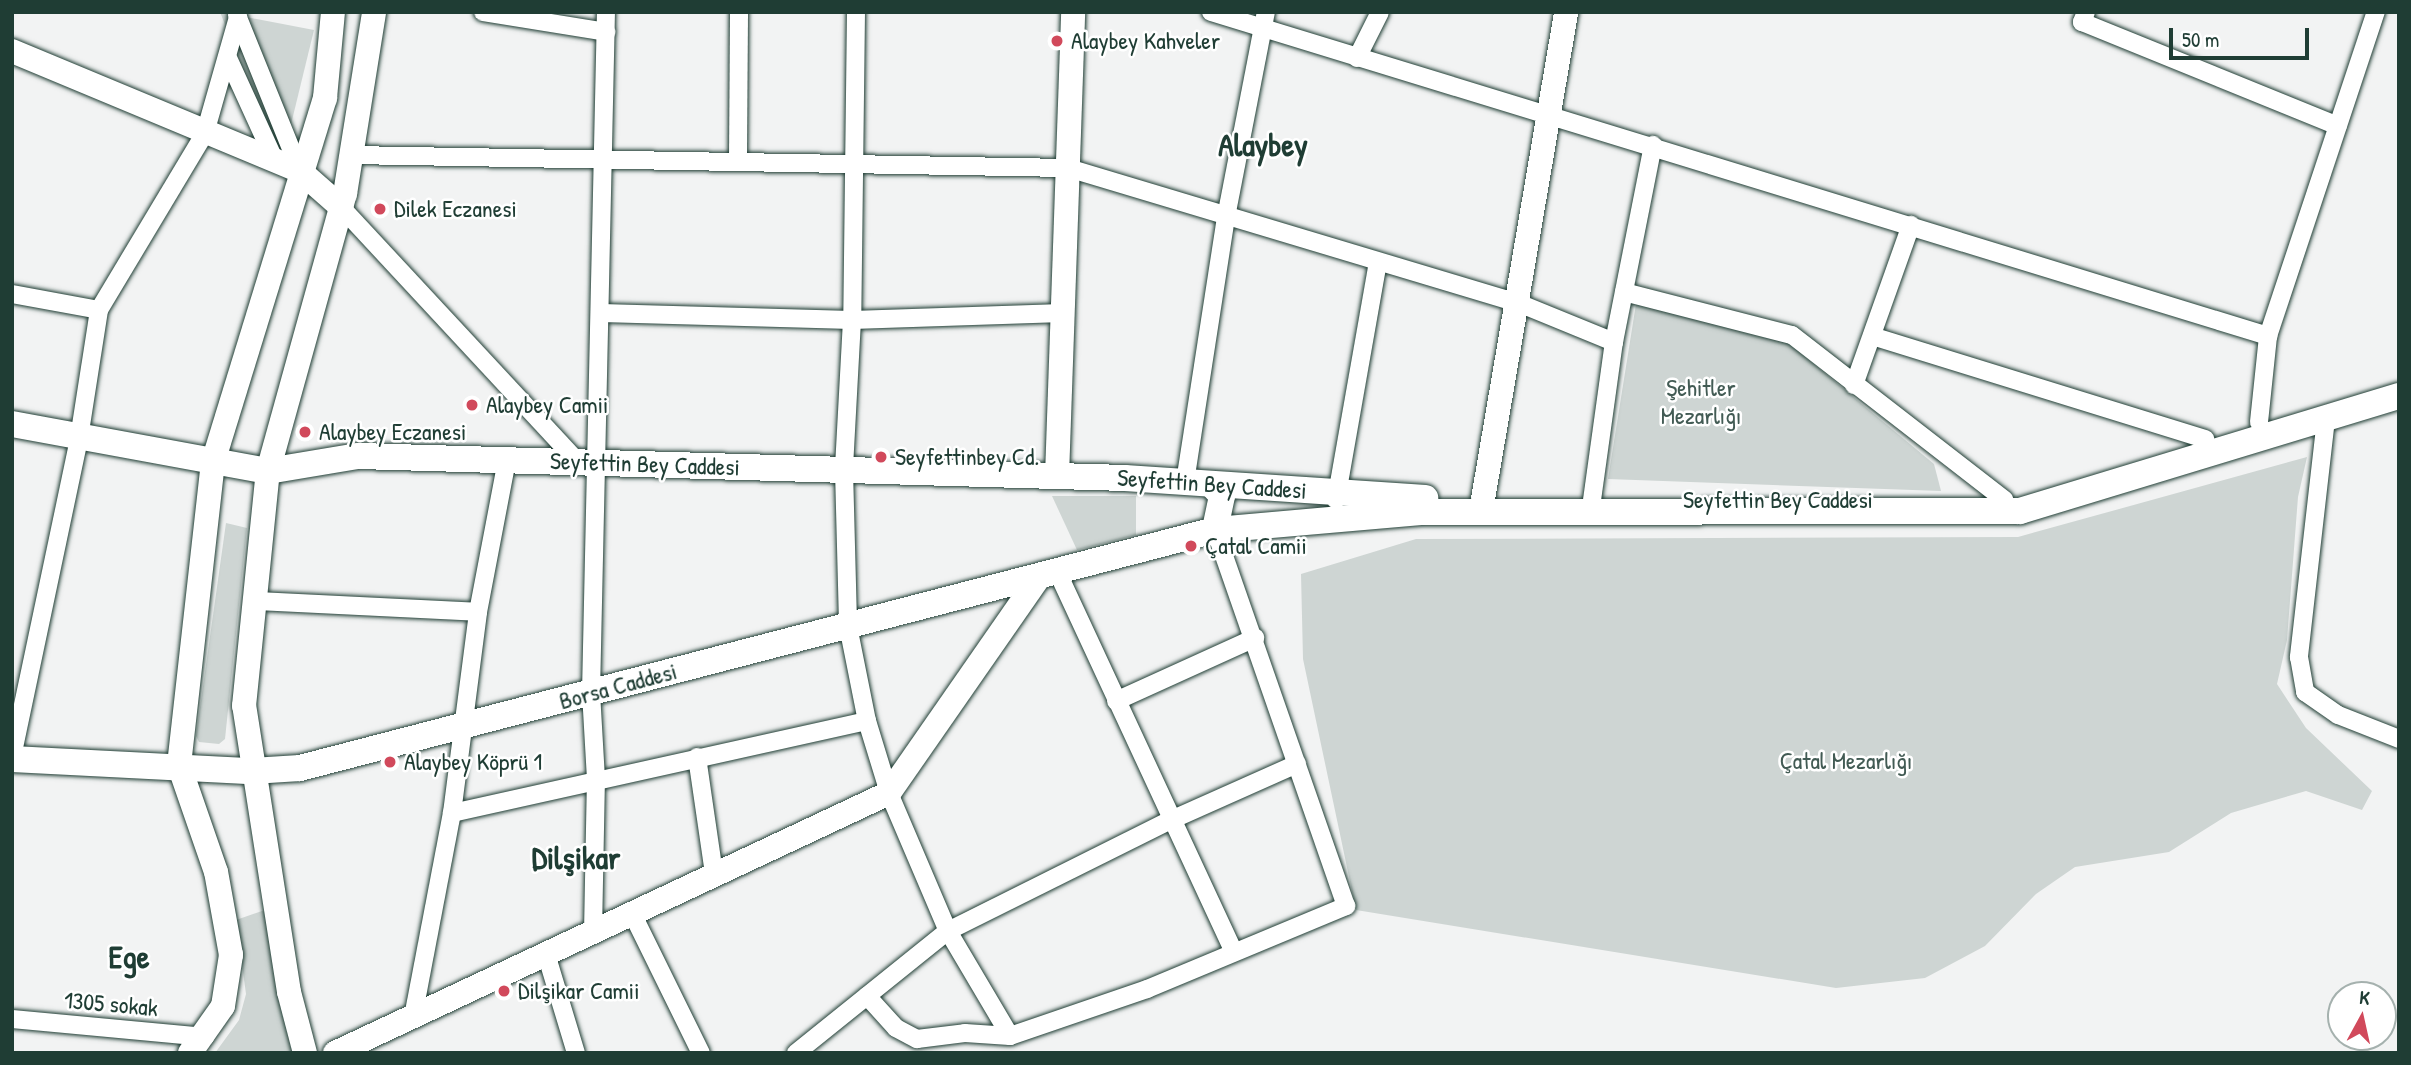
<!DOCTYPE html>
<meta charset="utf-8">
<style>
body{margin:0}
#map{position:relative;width:2411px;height:1065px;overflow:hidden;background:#f2f3f3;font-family:"Patrick Hand",sans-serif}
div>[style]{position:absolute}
.green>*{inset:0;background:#ced5d3}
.roads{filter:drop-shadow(0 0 2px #1f3d34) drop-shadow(0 0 2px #1f3d34)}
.street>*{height:18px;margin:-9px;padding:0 9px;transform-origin:9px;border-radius:9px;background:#fff}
.secondary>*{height:24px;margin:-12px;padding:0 12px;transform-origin:12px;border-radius:12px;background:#fff}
.primary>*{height:26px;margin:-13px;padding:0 13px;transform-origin:13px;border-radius:13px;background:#fff}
.dots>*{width:19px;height:19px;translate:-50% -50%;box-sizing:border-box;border:4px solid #fff;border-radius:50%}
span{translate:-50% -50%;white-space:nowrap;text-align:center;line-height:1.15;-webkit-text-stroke:5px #fff;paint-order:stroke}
.poi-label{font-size:24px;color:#1f3d34}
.left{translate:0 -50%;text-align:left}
.park-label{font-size:24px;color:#425b54}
.street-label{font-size:24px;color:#1f3d34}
.district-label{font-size:32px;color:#1f3d34;font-weight:700}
.frame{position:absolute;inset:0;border:14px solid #1f3d34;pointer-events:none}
.north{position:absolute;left:2327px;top:981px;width:70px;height:70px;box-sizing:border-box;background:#fff;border:2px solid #a5b1ae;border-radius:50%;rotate:8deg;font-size:19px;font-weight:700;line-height:28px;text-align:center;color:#1f3d34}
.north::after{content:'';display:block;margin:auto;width:24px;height:32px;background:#d1495b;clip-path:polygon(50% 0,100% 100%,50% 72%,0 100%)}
.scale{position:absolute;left:2169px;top:28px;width:140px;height:32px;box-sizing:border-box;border:4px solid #1f3d34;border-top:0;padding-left:9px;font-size:21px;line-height:24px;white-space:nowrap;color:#1f3d34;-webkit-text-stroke:5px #fff;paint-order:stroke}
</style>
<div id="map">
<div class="green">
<i style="clip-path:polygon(220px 12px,314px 30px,285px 149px,275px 150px)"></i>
<i style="clip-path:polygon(1636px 304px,1786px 341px,1934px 464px,1941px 491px,1608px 479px)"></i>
<i style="clip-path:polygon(2307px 457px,2298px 497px,2287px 640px,2277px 684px,2306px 728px,2372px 791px,2362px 810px,2306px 791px,2231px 813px,2169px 852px,2075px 867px,2036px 894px,1985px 946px,1925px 978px,1836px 988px,1356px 910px,1303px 659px,1301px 574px,1416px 539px,2018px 537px)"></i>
<i style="clip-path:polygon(1052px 496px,1136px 496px,1136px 535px,1077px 550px)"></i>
<i style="clip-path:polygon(226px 523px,247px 528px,225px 739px,219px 744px,199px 742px,196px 736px)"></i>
<i style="clip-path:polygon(262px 911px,266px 912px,293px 1053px,215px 1053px,239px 1020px,246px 994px,236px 920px)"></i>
</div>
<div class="roads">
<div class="street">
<i style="left:483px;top:12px;width:125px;rotate:9.2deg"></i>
<i style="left:856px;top:12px;width:308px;rotate:90.7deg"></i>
<i style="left:852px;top:320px;width:150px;rotate:93.1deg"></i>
<i style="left:844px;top:470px;width:156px;rotate:88.5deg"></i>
<i style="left:848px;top:626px;width:97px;rotate:78.7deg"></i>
<i style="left:867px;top:721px;width:75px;rotate:73deg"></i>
<i style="left:889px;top:793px;width:150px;rotate:66.9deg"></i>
<i style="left:948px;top:931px;width:122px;rotate:59.4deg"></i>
<i style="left:1211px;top:12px;width:1106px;rotate:17.04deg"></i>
<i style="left:2086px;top:12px;width:11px;rotate:112deg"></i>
<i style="left:2082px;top:22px;width:276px;rotate:22.1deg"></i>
<i style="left:237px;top:15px;width:168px;rotate:68deg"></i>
<i style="left:228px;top:58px;width:113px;rotate:65.5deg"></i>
<i style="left:1357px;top:58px;width:51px;rotate:-63.4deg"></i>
<i style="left:351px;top:155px;width:717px;rotate:1.04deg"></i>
<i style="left:1068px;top:168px;width:468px;rotate:16.7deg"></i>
<i style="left:1516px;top:302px;width:106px;rotate:22.2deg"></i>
<i style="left:738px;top:158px;width:146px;rotate:-89.6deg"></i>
<i style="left:341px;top:207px;width:348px;rotate:47.1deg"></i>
<i style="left:1624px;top:292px;width:173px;rotate:14.4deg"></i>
<i style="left:1792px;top:335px;width:269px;rotate:37.8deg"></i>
<i style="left:12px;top:294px;width:88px;rotate:10.4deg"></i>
<i style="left:601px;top:313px;width:251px;rotate:1.6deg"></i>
<i style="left:852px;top:320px;width:211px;rotate:-1.9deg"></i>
<i style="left:1872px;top:336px;width:349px;rotate:17.2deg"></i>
<i style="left:1854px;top:385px;width:170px;rotate:-70.4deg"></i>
<i style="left:2326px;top:419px;width:240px;rotate:96.5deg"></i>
<i style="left:2299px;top:657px;width:36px;rotate:80deg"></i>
<i style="left:2305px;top:692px;width:40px;rotate:34.9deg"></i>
<i style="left:2338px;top:715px;width:66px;rotate:21.5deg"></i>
<i style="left:2259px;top:422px;width:86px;rotate:-84deg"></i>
<i style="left:2268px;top:336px;width:342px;rotate:-71.6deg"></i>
<i style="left:1185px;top:482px;width:273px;rotate:-81.2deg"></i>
<i style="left:1227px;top:212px;width:204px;rotate:-79deg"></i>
<i style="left:1336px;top:500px;width:241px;rotate:-80deg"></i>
<i style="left:1592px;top:500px;width:160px;rotate:-82.1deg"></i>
<i style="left:1614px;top:342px;width:201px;rotate:-78.8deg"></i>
<i style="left:1057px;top:571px;width:419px;rotate:65.1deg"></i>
<i style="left:256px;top:601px;width:222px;rotate:2.8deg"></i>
<i style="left:1116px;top:701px;width:153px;rotate:-24.4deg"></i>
<i style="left:12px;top:757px;width:326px;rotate:-78.1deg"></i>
<i style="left:79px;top:438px;width:130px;rotate:-81.1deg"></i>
<i style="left:99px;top:310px;width:206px;rotate:-59.1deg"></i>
<i style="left:205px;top:133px;width:121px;rotate:-74.1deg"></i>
<i style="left:697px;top:757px;width:117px;rotate:81.7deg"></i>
<i style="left:452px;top:813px;width:425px;rotate:-12.5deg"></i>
<i style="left:632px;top:913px;width:156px;rotate:63.8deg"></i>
<i style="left:593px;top:933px;width:154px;rotate:-88.9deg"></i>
<i style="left:596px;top:779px;width:86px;rotate:-93.3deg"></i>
<i style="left:591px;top:693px;width:681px;rotate:-88.74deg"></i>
<i style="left:547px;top:957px;width:100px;rotate:73.2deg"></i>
<i style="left:867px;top:996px;width:43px;rotate:47.8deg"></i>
<i style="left:896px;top:1028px;width:24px;rotate:28deg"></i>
<i style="left:917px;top:1039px;width:48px;rotate:-7.1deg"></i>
<i style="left:965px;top:1033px;width:45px;rotate:3.8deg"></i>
<i style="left:1010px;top:1036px;width:145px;rotate:-18.9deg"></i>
<i style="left:1147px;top:989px;width:216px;rotate:-22.6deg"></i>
<i style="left:1346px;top:906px;width:398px;rotate:-109.2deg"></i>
<i style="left:413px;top:1017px;width:208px;rotate:-79.2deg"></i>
<i style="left:452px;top:813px;width:203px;rotate:-82.6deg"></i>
<i style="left:478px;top:612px;width:155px;rotate:-79.2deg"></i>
<i style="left:12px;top:1019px;width:194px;rotate:5.3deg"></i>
<i style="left:796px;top:1053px;width:195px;rotate:-38.8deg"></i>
<i style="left:948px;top:931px;width:249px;rotate:-26.5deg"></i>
<i style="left:1171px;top:820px;width:138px;rotate:-24deg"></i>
</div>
<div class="secondary">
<i style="left:12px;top:51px;width:312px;rotate:22.6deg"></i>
<i style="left:300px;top:171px;width:55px;rotate:41.3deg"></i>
<i style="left:1057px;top:476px;width:464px;rotate:-88deg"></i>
<i style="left:1483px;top:499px;width:494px;rotate:-80.3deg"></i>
<i style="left:190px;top:1053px;width:57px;rotate:-54.9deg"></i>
<i style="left:223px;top:1006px;width:52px;rotate:-81.1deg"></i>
<i style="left:231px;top:955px;width:84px;rotate:-100.2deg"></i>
<i style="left:216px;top:872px;width:113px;rotate:-109.1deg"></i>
<i style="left:179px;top:765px;width:305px;rotate:-83.6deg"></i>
<i style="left:213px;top:462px;width:381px;rotate:-72.9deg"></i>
<i style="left:325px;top:98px;width:86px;rotate:-84.7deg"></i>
<i style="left:305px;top:1053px;width:63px;rotate:-104.7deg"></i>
<i style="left:289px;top:992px;width:290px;rotate:-98.9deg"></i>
<i style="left:244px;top:706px;width:236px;rotate:-84.2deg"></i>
<i style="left:268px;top:471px;width:288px;rotate:-74.5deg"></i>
<i style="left:345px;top:194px;width:184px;rotate:-80.9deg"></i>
<i style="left:335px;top:1053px;width:612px;rotate:-25.14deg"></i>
<i style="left:889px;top:793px;width:264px;rotate:-55.2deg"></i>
</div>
<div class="primary">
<i style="left:12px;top:424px;width:260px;rotate:10.4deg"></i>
<i style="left:268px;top:471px;width:91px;rotate:-9.5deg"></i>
<i style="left:358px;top:456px;width:767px;rotate:1.64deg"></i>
<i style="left:1125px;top:478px;width:301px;rotate:3.8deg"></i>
<i style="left:1211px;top:484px;width:16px;rotate:47deg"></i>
<i style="left:1222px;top:496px;width:35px;rotate:102deg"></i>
<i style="left:12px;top:759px;width:240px;rotate:2.9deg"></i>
<i style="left:252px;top:771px;width:48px;rotate:-3.6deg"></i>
<i style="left:300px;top:768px;width:945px;rotate:-14.58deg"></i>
<i style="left:1215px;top:530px;width:205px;rotate:-5deg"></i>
<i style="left:1419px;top:512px;width:601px;rotate:-0.1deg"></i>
<i style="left:2020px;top:511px;width:396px;rotate:-16.9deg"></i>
</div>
</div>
<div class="dots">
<i style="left:1057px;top:41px;background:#d1495b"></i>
<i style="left:380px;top:209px;background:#d1495b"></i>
<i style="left:472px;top:405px;background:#d1495b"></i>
<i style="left:305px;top:432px;background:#d1495b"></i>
<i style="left:881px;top:457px;background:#d1495b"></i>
<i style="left:1191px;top:546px;background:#d1495b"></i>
<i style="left:390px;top:762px;background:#d1495b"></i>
<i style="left:504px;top:991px;background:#d1495b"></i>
</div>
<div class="poi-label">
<span class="left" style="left:1071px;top:41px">Alaybey Kahveler</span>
<span class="left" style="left:394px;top:209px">Dilek Eczanesi</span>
<span class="left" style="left:486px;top:405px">Alaybey Camii</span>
<span class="left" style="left:319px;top:432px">Alaybey Eczanesi</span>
<span class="left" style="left:895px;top:457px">Seyfettinbey Cd.</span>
<span class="left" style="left:1205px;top:546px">Çatal Camii</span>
<span class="left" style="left:404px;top:762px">Alaybey Köprü 1</span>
<span class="left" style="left:518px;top:991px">Dilşikar Camii</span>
</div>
<div class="park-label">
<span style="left:1701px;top:402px">Şehitler<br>Mezarlığı</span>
<span style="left:1846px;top:761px">Çatal Mezarlığı</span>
</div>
<div class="street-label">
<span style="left:645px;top:464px;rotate:2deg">Seyfettin Bey Caddesi</span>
<span style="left:1212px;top:484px;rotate:4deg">Seyfettin Bey Caddesi</span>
<span style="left:1778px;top:500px">Seyfettin Bey Caddesi</span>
<span style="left:618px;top:686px;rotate:-15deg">Borsa Caddesi</span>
<span style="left:111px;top:1004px;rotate:5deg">1305 sokak</span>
</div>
<div class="district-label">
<span style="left:1263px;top:145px">Alaybey</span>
<span style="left:576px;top:858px">Dilşikar</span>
<span style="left:129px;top:957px">Ege</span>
</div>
<div class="frame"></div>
<div class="north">K</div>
<div class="scale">50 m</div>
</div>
